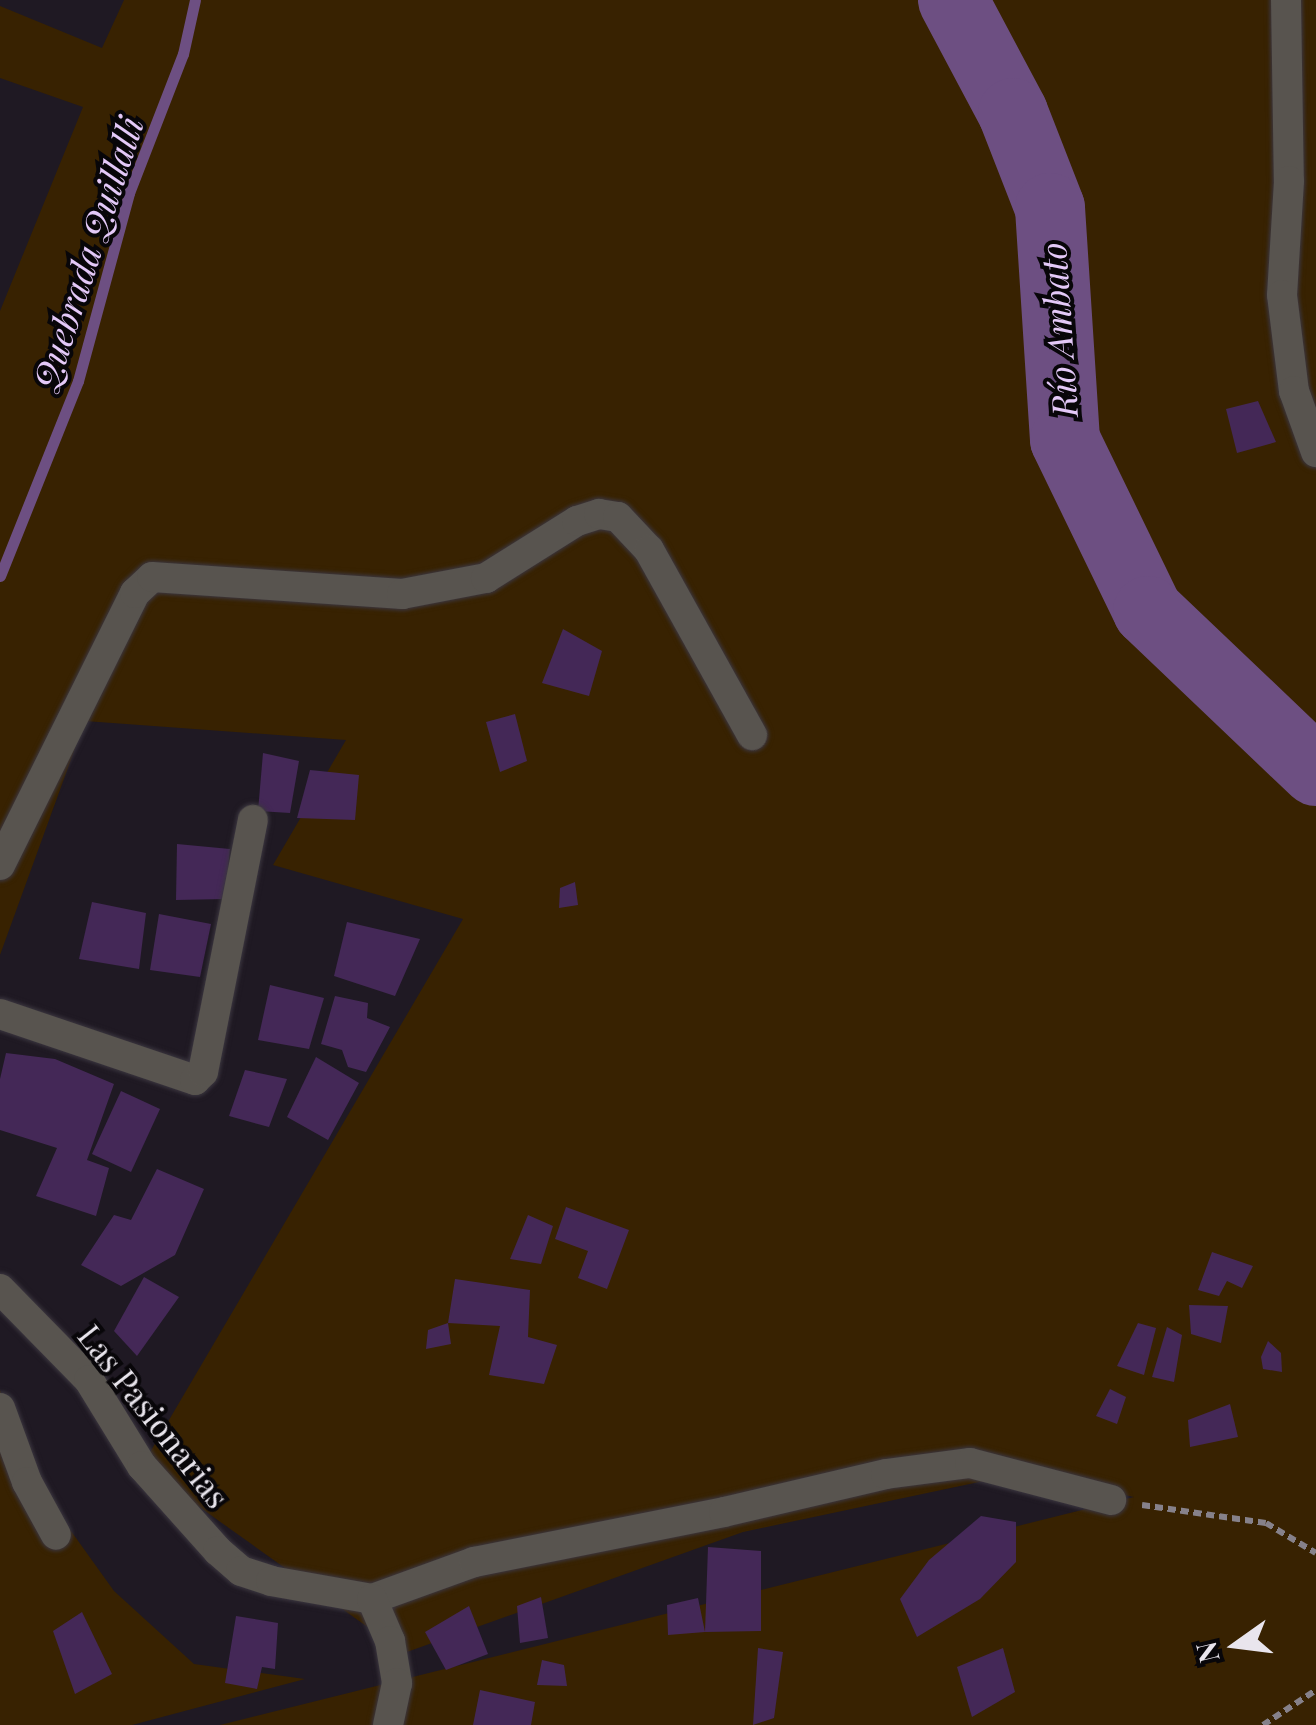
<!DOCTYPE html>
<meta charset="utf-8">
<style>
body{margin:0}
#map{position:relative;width:1316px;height:1725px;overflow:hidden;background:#1f1923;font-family:"Playfair Display",serif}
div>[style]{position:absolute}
.green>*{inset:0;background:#382201}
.stream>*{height:11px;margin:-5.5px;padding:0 5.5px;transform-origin:5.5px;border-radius:5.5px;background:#6d4f82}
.river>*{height:70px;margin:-35px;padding:0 35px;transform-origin:35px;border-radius:35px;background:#6d4f82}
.building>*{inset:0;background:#442857}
.path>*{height:6px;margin-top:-3px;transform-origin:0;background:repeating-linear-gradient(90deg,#86818a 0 8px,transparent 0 13px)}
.roads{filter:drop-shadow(0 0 2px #3b363f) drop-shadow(0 0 2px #3b363f)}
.minor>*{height:30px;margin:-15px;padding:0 15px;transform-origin:15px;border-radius:15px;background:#58544f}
span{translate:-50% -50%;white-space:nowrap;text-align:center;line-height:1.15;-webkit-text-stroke:8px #080609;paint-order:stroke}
.street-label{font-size:32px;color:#e9e5ed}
.water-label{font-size:35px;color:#e4c9f8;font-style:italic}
.north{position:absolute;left:1186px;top:1595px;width:100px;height:100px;-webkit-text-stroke:8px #080609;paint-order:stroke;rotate:256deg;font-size:28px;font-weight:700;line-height:40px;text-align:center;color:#e9e5ed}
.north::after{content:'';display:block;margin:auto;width:35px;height:45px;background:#e9e5ed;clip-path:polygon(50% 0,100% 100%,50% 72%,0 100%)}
</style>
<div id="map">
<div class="green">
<i style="clip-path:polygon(124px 0,1316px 0,1316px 1725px,220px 1725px,1134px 1497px,1021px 1473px,743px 1532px,404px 1653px,142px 1466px,463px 919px,273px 865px,346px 740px,85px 721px,0 955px,0 311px,83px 107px,0 78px,0 6px,102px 48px)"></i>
<i style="clip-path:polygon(0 1390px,33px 1478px,114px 1591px,194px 1664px,305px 1679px,132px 1725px,0 1725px)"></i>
</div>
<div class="stream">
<i style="left:0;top:576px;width:210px;rotate:-68.2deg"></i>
<i style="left:78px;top:381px;width:195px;rotate:-74.8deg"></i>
<i style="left:129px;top:193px;width:149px;rotate:-68.8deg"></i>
<i style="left:183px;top:54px;width:55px;rotate:-77.5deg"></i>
</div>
<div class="river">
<i style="left:953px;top:0;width:128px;rotate:62deg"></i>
<i style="left:1013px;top:113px;width:102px;rotate:68.7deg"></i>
<i style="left:1050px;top:208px;width:232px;rotate:86.3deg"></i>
<i style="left:1065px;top:440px;width:190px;rotate:64.1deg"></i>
<i style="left:1148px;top:611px;width:232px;rotate:43.6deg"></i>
</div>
<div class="building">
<i style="clip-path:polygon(1258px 401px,1276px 442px,1237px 453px,1226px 409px)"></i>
<i style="clip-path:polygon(563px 629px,602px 651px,589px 696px,542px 683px)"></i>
<i style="clip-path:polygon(515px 714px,527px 761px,500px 772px,486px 722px)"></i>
<i style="clip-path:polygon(263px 753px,299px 761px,290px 813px,258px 811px)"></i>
<i style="clip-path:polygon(310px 770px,359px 775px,355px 820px,297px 818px)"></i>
<i style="clip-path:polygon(177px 844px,230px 849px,225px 899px,176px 900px)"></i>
<i style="clip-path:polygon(575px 882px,578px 905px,559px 908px,560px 888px)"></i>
<i style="clip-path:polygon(92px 902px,146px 913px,139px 969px,79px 959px)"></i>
<i style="clip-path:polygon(159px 914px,211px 924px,200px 977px,150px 970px)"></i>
<i style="clip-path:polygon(347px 922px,420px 939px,395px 996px,334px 976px)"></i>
<i style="clip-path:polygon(270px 985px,324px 998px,309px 1049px,258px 1040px)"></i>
<i style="clip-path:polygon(335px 996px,368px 1003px,367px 1018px,390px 1027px,366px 1072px,348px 1067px,342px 1050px,321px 1044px)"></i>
<i style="clip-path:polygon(6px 1053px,55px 1059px,114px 1084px,87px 1160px,109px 1168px,96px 1216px,36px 1196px,57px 1148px,0 1130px,0 1079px)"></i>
<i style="clip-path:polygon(316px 1057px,359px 1083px,328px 1140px,287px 1117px)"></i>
<i style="clip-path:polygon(245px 1070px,287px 1079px,269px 1127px,229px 1116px)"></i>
<i style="clip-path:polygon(121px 1091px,160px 1109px,131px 1172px,92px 1154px)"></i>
<i style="clip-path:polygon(157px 1169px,204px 1189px,175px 1255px,121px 1286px,81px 1265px,114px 1215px,131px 1220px)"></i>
<i style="clip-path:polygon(566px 1207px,629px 1230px,607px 1289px,578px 1278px,588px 1251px,555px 1239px)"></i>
<i style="clip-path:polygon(528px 1215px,553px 1226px,541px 1264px,510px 1259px)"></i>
<i style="clip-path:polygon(1212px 1252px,1253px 1266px,1242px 1288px,1227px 1281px,1219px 1296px,1198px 1290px)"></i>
<i style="clip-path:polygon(144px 1277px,179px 1297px,137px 1356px,114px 1331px)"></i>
<i style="clip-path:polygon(455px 1279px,530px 1290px,528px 1337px,557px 1345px,544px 1384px,489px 1375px,500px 1326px,448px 1323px,451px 1344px,426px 1349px,428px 1330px,448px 1323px)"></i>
<i style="clip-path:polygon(1189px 1305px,1228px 1306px,1221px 1343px,1191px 1334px)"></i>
<i style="clip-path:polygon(1138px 1323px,1156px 1328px,1144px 1375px,1117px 1366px)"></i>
<i style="clip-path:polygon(1167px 1327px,1182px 1335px,1174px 1382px,1152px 1377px)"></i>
<i style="clip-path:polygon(1268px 1341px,1281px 1353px,1282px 1372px,1263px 1369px,1261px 1357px)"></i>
<i style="clip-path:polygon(1110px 1389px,1126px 1397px,1117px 1424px,1096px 1416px)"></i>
<i style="clip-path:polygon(1230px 1404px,1238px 1437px,1190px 1447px,1188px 1420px)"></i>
<i style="clip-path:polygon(981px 1516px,1016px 1522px,1016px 1562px,980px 1599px,917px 1637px,900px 1599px,929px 1560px)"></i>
<i style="clip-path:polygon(708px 1547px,761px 1551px,761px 1631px,705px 1632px)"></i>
<i style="clip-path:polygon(541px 1597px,548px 1638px,520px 1643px,517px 1606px)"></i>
<i style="clip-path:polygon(698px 1598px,705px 1632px,668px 1635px,667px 1605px)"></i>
<i style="clip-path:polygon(469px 1606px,488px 1654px,446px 1670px,425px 1632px)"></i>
<i style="clip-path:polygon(82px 1612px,112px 1674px,75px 1694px,53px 1631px)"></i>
<i style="clip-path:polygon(236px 1616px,278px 1623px,275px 1669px,262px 1667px,257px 1689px,225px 1683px)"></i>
<i style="clip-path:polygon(758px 1648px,783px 1652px,774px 1718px,753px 1725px)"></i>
<i style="clip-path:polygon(1003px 1648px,1015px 1692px,972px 1717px,957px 1667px)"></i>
<i style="clip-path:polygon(542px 1660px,564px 1665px,567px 1686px,537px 1685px)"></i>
<i style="clip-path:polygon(480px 1690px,535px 1702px,531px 1725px,473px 1725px)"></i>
</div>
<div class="path">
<i style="left:1142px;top:1505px;width:125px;rotate:8.3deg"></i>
<i style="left:1266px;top:1523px;width:58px;rotate:31deg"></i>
<i style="left:1263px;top:1725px;width:64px;rotate:-33.4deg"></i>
</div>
<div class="roads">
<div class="minor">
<i style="left:1286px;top:0;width:181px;rotate:89.1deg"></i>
<i style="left:1289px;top:181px;width:114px;rotate:93.5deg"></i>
<i style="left:1282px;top:295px;width:97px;rotate:82.9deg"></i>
<i style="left:1294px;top:391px;width:65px;rotate:70.2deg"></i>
<i style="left:0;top:865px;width:304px;rotate:-63.6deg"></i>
<i style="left:135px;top:593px;width:23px;rotate:-43deg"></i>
<i style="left:152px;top:577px;width:251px;rotate:3.9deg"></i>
<i style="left:402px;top:594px;width:86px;rotate:-10.8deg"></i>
<i style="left:486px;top:578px;width:107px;rotate:-32.1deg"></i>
<i style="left:577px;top:521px;width:23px;rotate:-18deg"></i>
<i style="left:599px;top:514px;width:19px;rotate:9deg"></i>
<i style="left:618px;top:517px;width:45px;rotate:46.8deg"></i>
<i style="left:649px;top:550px;width:212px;rotate:60.9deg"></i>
<i style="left:0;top:1014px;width:206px;rotate:18.7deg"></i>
<i style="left:195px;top:1080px;width:11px;rotate:-45deg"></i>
<i style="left:203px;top:1072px;width:257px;rotate:-78.8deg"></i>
<i style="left:0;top:1289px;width:127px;rotate:45.6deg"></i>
<i style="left:89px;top:1380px;width:101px;rotate:58.4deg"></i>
<i style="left:142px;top:1466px;width:114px;rotate:48.2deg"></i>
<i style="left:218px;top:1551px;width:30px;rotate:41deg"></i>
<i style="left:241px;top:1571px;width:32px;rotate:18deg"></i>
<i style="left:271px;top:1581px;width:103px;rotate:10.1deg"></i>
<i style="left:372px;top:1599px;width:109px;rotate:-19.9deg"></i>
<i style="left:474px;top:1562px;width:255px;rotate:-11.3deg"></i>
<i style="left:724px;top:1512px;width:166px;rotate:-13.2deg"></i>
<i style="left:886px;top:1474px;width:85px;rotate:-7.5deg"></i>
<i style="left:970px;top:1463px;width:146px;rotate:14.7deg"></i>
<i style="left:0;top:1408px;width:79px;rotate:70deg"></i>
<i style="left:27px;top:1482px;width:60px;rotate:61.3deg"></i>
<i style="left:372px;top:1599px;width:46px;rotate:66.8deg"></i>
<i style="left:390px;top:1641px;width:43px;rotate:80.5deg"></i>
<i style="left:397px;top:1683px;width:43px;rotate:102.1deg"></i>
</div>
</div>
<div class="street-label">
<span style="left:154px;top:1416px;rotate:52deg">Las Pasionarias</span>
</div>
<div class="water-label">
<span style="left:87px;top:253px;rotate:-72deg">Quebrada Quillalli</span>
<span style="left:1058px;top:330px;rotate:-94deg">Río Ambato</span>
</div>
<div class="north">N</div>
</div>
